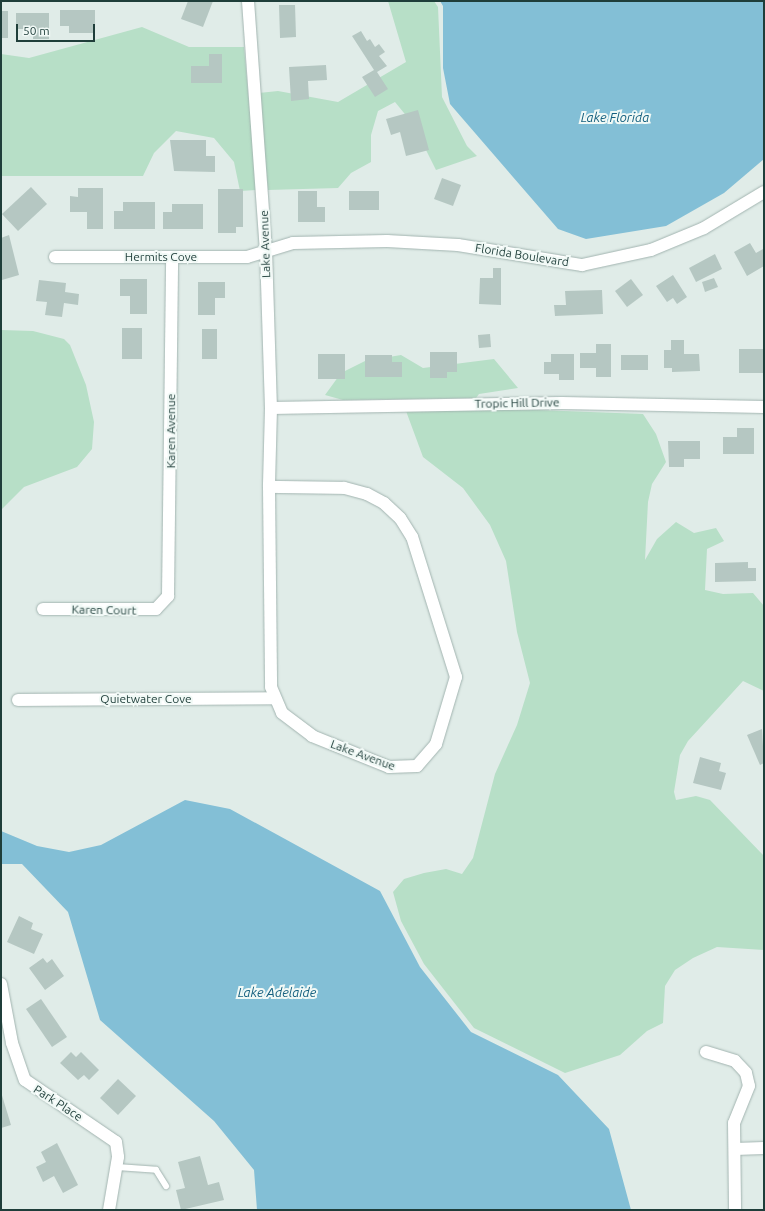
<!DOCTYPE html>
<style>
body{margin:0}
#map{position:relative;width:765px;height:1211px;overflow:hidden;background:#e0ece8;font-family:Ubuntu,sans-serif}
div>[style]{position:absolute}
.green>*{inset:0;background:#b7dfc7}
.water>*{inset:0;background:#83bfd6}
.building>*{inset:0;background:#b5c7c2}
.roads{filter:drop-shadow(0 0 1px #a2b4b0) drop-shadow(0 0 1px #a2b4b0)}
.lane>*{height:6px;margin:-3px;padding:0 3px;transform-origin:3px;border-radius:3px;background:#fff}
.street>*{height:12px;margin:-6px;padding:0 6px;transform-origin:6px;border-radius:6px;background:#fff}
span{translate:-50% -50%;white-space:nowrap;text-align:center;line-height:1.15;-webkit-text-stroke:4px #f1f9f6;paint-order:stroke}
.street-label{font-size:12px;color:#1f3e3a}
.water-label{font-size:13px;color:#15607f;font-style:italic}
.frame{position:absolute;inset:0;border:2px solid #1f3e3a;pointer-events:none}
.scale{position:absolute;left:16px;top:24px;width:79px;height:18px;box-sizing:border-box;border:2px solid #1f3e3a;border-top:0;padding-left:5px;font-size:12px;line-height:14px;white-space:nowrap;color:#1f3e3a;-webkit-text-stroke:3px #f1f9f6;paint-order:stroke}
</style>
<div id="map">
<div class="green">
<i style="clip-path:polygon(388px 1px,434px 1px,438px 7px,442px 97px,467px 146px,477px 156px,436px 170px,413px 124px,395px 102px,378px 111px,371px 135px,371px 162px,351px 173px,338px 188px,268px 190px,259px 93px,278px 91px,338px 102px,406px 62px)"></i>
<i style="clip-path:polygon(142px 27px,189px 47px,244px 47px,257px 190px,240px 191px,234px 162px,214px 138px,176px 131px,154px 153px,143px 176px,1px 176px,1px 54px,29px 58px)"></i>
<i style="clip-path:polygon(1px 330px,33px 331px,64px 339px,70px 345px,86px 385px,94px 422px,92px 449px,77px 467px,24px 487px,1px 510px)"></i>
<i style="clip-path:polygon(401px 355px,423px 368px,494px 359px,518px 388px,479px 394px,476px 398px,343px 400px,325px 395px,341px 373px,365px 361px)"></i>
<i style="clip-path:polygon(511px 409px,643px 414px,656px 434px,666px 462px,652px 484px,648px 502px,645px 560px,657px 539px,676px 522px,694px 533px,716px 528px,724px 541px,707px 549px,705px 590px,723px 594px,753px 593px,764px 606px,764px 691px,743px 681px,688px 741px,680px 755px,674px 792px,676px 800px,696px 796px,710px 800px,764px 856px,764px 950px,717px 947px,693px 958px,675px 970px,665px 986px,663px 1023px,647px 1031px,620px 1055px,565px 1073px,474px 1028px,424px 964px,401px 921px,393px 892px,404px 879px,424px 873px,446px 869px,462px 874px,473px 858px,495px 774px,517px 725px,530px 683px,517px 632px,506px 561px,490px 525px,463px 488px,423px 457px,406px 411px)"></i>
</div>
<div class="water">
<i style="clip-path:polygon(440px 1px,764px 1px,764px 159px,724px 193px,666px 226px,586px 239px,558px 229px,450px 104px,443px 68px,443px 6px)"></i>
<i style="clip-path:polygon(185px 800px,230px 809px,380px 891px,420px 967px,471px 1032px,558px 1075px,609px 1129px,631px 1210px,257px 1210px,254px 1170px,214px 1121px,100px 1020px,68px 912px,22px 864px,1px 864px,1px 831px,37px 846px,69px 852px,101px 845px)"></i>
</div>
<div class="building">
<i style="clip-path:polygon(188px 1px,213px 1px,203px 27px,181px 19px)"></i>
<i style="clip-path:polygon(279px 5px,295px 5px,296px 37px,280px 38px)"></i>
<i style="clip-path:polygon(60px 10px,95px 10px,95px 33px,69px 33px,69px 26px,60px 26px)"></i>
<i style="clip-path:polygon(1px 11px,8px 11px,8px 38px,1px 38px)"></i>
<i style="clip-path:polygon(16px 13px,49px 13px,49px 39px,33px 39px,33px 29px,16px 29px)"></i>
<i style="clip-path:polygon(361px 31px,367px 41px,370px 39px,375px 47px,379px 44px,385px 52px,379px 56px,387px 66px,377px 72px,388px 89px,375px 97px,362px 77px,374px 70px,352px 36px)"></i>
<i style="clip-path:polygon(209px 54px,222px 54px,222px 83px,191px 83px,191px 66px,209px 66px)"></i>
<i style="clip-path:polygon(326px 65px,327px 80px,308px 81px,309px 99px,291px 101px,289px 67px)"></i>
<i style="clip-path:polygon(418px 110px,429px 150px,406px 156px,400px 132px,391px 135px,386px 119px)"></i>
<i style="clip-path:polygon(170px 140px,206px 140px,206px 156px,215px 156px,215px 172px,174px 171px)"></i>
<i style="clip-path:polygon(442px 178px,461px 185px,453px 206px,434px 199px)"></i>
<i style="clip-path:polygon(31px 187px,47px 204px,18px 231px,2px 214px)"></i>
<i style="clip-path:polygon(78px 188px,103px 188px,103px 229px,87px 229px,87px 212px,70px 212px,70px 196px,78px 197px)"></i>
<i style="clip-path:polygon(218px 189px,243px 189px,243px 227px,236px 227px,236px 233px,218px 233px)"></i>
<i style="clip-path:polygon(298px 191px,317px 191px,317px 207px,325px 207px,325px 222px,298px 222px)"></i>
<i style="clip-path:polygon(349px 191px,379px 191px,379px 210px,349px 210px)"></i>
<i style="clip-path:polygon(123px 202px,155px 202px,155px 229px,114px 229px,114px 211px,123px 211px)"></i>
<i style="clip-path:polygon(172px 204px,203px 204px,203px 229px,163px 229px,163px 212px,172px 212px)"></i>
<i style="clip-path:polygon(9px 235px,19px 275px,2px 280px,1px 238px)"></i>
<i style="clip-path:polygon(750px 243px,756px 253px,763px 249px,764px 266px,747px 276px,734px 252px)"></i>
<i style="clip-path:polygon(715px 254px,722px 269px,696px 282px,689px 268px)"></i>
<i style="clip-path:polygon(493px 268px,501px 268px,501px 305px,479px 304px,480px 278px,493px 278px)"></i>
<i style="clip-path:polygon(673px 275px,687px 297px,677px 304px,673px 298px,667px 302px,656px 286px)"></i>
<i style="clip-path:polygon(714px 278px,718px 287px,705px 292px,702px 282px)"></i>
<i style="clip-path:polygon(120px 279px,147px 279px,147px 314px,130px 314px,130px 296px,120px 296px)"></i>
<i style="clip-path:polygon(631px 279px,643px 295px,627px 307px,615px 291px)"></i>
<i style="clip-path:polygon(39px 280px,66px 283px,65px 292px,79px 294px,78px 305px,64px 303px,62px 317px,45px 315px,47px 302px,36px 301px)"></i>
<i style="clip-path:polygon(198px 282px,225px 282px,225px 298px,215px 298px,215px 315px,198px 315px)"></i>
<i style="clip-path:polygon(602px 290px,603px 314px,555px 316px,554px 305px,566px 305px,565px 291px)"></i>
<i style="clip-path:polygon(122px 328px,142px 328px,142px 359px,122px 359px)"></i>
<i style="clip-path:polygon(202px 329px,217px 329px,217px 359px,202px 359px)"></i>
<i style="clip-path:polygon(490px 334px,491px 347px,479px 348px,478px 335px)"></i>
<i style="clip-path:polygon(671px 340px,684px 340px,684px 354px,699px 354px,700px 371px,672px 372px,672px 368px,664px 368px,664px 350px,671px 350px)"></i>
<i style="clip-path:polygon(596px 344px,611px 344px,611px 377px,596px 377px,596px 368px,580px 368px,580px 353px,596px 353px)"></i>
<i style="clip-path:polygon(739px 349px,764px 349px,764px 373px,739px 373px)"></i>
<i style="clip-path:polygon(430px 352px,457px 352px,457px 372px,447px 372px,447px 378px,430px 378px)"></i>
<i style="clip-path:polygon(318px 354px,345px 354px,345px 379px,318px 379px)"></i>
<i style="clip-path:polygon(551px 354px,574px 354px,574px 380px,559px 380px,559px 374px,544px 374px,544px 362px,551px 362px)"></i>
<i style="clip-path:polygon(365px 355px,392px 355px,392px 362px,402px 362px,402px 377px,365px 377px)"></i>
<i style="clip-path:polygon(621px 355px,648px 355px,648px 370px,621px 370px)"></i>
<i style="clip-path:polygon(737px 428px,754px 428px,754px 454px,723px 454px,723px 437px,737px 437px)"></i>
<i style="clip-path:polygon(668px 441px,700px 441px,700px 459px,684px 459px,684px 467px,669px 467px)"></i>
<i style="clip-path:polygon(748px 562px,748px 568px,756px 568px,756px 581px,715px 582px,715px 563px)"></i>
<i style="clip-path:polygon(762px 729px,764px 763px,760px 765px,747px 735px)"></i>
<i style="clip-path:polygon(700px 757px,721px 763px,719px 771px,726px 773px,721px 790px,693px 783px)"></i>
<i style="clip-path:polygon(19px 916px,33px 923px,31px 929px,43px 934px,34px 954px,7px 942px)"></i>
<i style="clip-path:polygon(43px 958px,47px 963px,52px 959px,64px 976px,45px 990px,29px 968px)"></i>
<i style="clip-path:polygon(41px 999px,67px 1037px,52px 1047px,26px 1009px)"></i>
<i style="clip-path:polygon(71px 1052px,76px 1057px,81px 1052px,99px 1070px,89px 1080px,84px 1075px,78px 1080px,60px 1063px)"></i>
<i style="clip-path:polygon(118px 1079px,136px 1096px,118px 1115px,100px 1098px)"></i>
<i style="clip-path:polygon(1px 1092px,11px 1125px,1px 1128px)"></i>
<i style="clip-path:polygon(57px 1143px,78px 1185px,63px 1193px,54px 1176px,43px 1182px,36px 1167px,46px 1162px,41px 1152px)"></i>
<i style="clip-path:polygon(200px 1156px,208px 1185px,219px 1182px,224px 1200px,181px 1210px,176px 1190px,185px 1188px,178px 1162px)"></i>
</div>
<div class="roads">
<div class="lane">
<i style="left:117px;top:1167px;width:39px;rotate:4deg"></i>
<i style="left:156px;top:1170px;width:19px;rotate:58deg"></i>
</div>
<div class="street">
<i style="left:248px;top:1px;width:250px;rotate:85.9deg"></i>
<i style="left:266px;top:250px;width:158px;rotate:88.2deg"></i>
<i style="left:271px;top:408px;width:79px;rotate:91.5deg"></i>
<i style="left:269px;top:487px;width:200px;rotate:89.4deg"></i>
<i style="left:271px;top:687px;width:28px;rotate:67deg"></i>
<i style="left:282px;top:713px;width:38px;rotate:37deg"></i>
<i style="left:312px;top:736px;width:83px;rotate:21.9deg"></i>
<i style="left:389px;top:767px;width:28px;rotate:-2deg"></i>
<i style="left:417px;top:766px;width:29px;rotate:-49deg"></i>
<i style="left:436px;top:744px;width:70px;rotate:-73.4deg"></i>
<i style="left:456px;top:677px;width:147px;rotate:-107.4deg"></i>
<i style="left:412px;top:537px;width:22px;rotate:-122deg"></i>
<i style="left:400px;top:518px;width:22px;rotate:-137deg"></i>
<i style="left:384px;top:503px;width:19px;rotate:-152deg"></i>
<i style="left:367px;top:494px;width:24px;rotate:-165deg"></i>
<i style="left:344px;top:488px;width:75px;rotate:-179.2deg"></i>
<i style="left:55px;top:257px;width:192px"></i>
<i style="left:247px;top:257px;width:48px;rotate:-16.9deg"></i>
<i style="left:293px;top:243px;width:94px;rotate:-1.2deg"></i>
<i style="left:387px;top:241px;width:71px;rotate:3.2deg"></i>
<i style="left:458px;top:245px;width:126px;rotate:9.2deg"></i>
<i style="left:582px;top:265px;width:71px;rotate:-12.3deg"></i>
<i style="left:651px;top:250px;width:57px;rotate:-22.5deg"></i>
<i style="left:704px;top:228px;width:70px;rotate:-31deg"></i>
<i style="left:271px;top:408px;width:291px;rotate:-1deg"></i>
<i style="left:562px;top:403px;width:202px;rotate:1.1deg"></i>
<i style="left:43px;top:609px;width:113px"></i>
<i style="left:156px;top:609px;width:18px;rotate:-47deg"></i>
<i style="left:168px;top:596px;width:339px;rotate:-89.3deg"></i>
<i style="left:18px;top:700px;width:256px;rotate:-0.4deg"></i>
<i style="left:1px;top:984px;width:60px;rotate:79.4deg"></i>
<i style="left:12px;top:1043px;width:39px;rotate:71deg"></i>
<i style="left:25px;top:1080px;width:110px;rotate:34.3deg"></i>
<i style="left:116px;top:1142px;width:15px;rotate:82deg"></i>
<i style="left:118px;top:1157px;width:54px;rotate:99.6deg"></i>
<i style="left:706px;top:1052px;width:30px;rotate:17deg"></i>
<i style="left:735px;top:1061px;width:16px;rotate:47deg"></i>
<i style="left:746px;top:1073px;width:13px;rotate:77deg"></i>
<i style="left:749px;top:1086px;width:40px;rotate:112deg"></i>
<i style="left:734px;top:1123px;width:87px;rotate:89.3deg"></i>
<i style="left:735px;top:1149px;width:29px;rotate:-2deg"></i>
</div>
</div>
<div class="street-label">
<span style="left:265px;top:244px;rotate:-92deg">Lake Avenue</span>
<span style="left:522px;top:255px;rotate:9deg">Florida Boulevard</span>
<span style="left:161px;top:257px">Hermits Cove</span>
<span style="left:517px;top:403px;rotate:-1deg">Tropic Hill Drive</span>
<span style="left:171px;top:431px;rotate:-90deg">Karen Avenue</span>
<span style="left:104px;top:610px;rotate:1deg">Karen Court</span>
<span style="left:146px;top:699px">Quietwater Cove</span>
<span style="left:363px;top:755px;rotate:20deg">Lake Avenue</span>
<span style="left:58px;top:1103px;rotate:33deg">Park Place</span>
</div>
<div class="water-label">
<span style="left:615px;top:117px">Lake Florida</span>
<span style="left:277px;top:992px">Lake Adelaide</span>
</div>
<div class="frame"></div>
<div class="scale">50 m</div>
</div>
